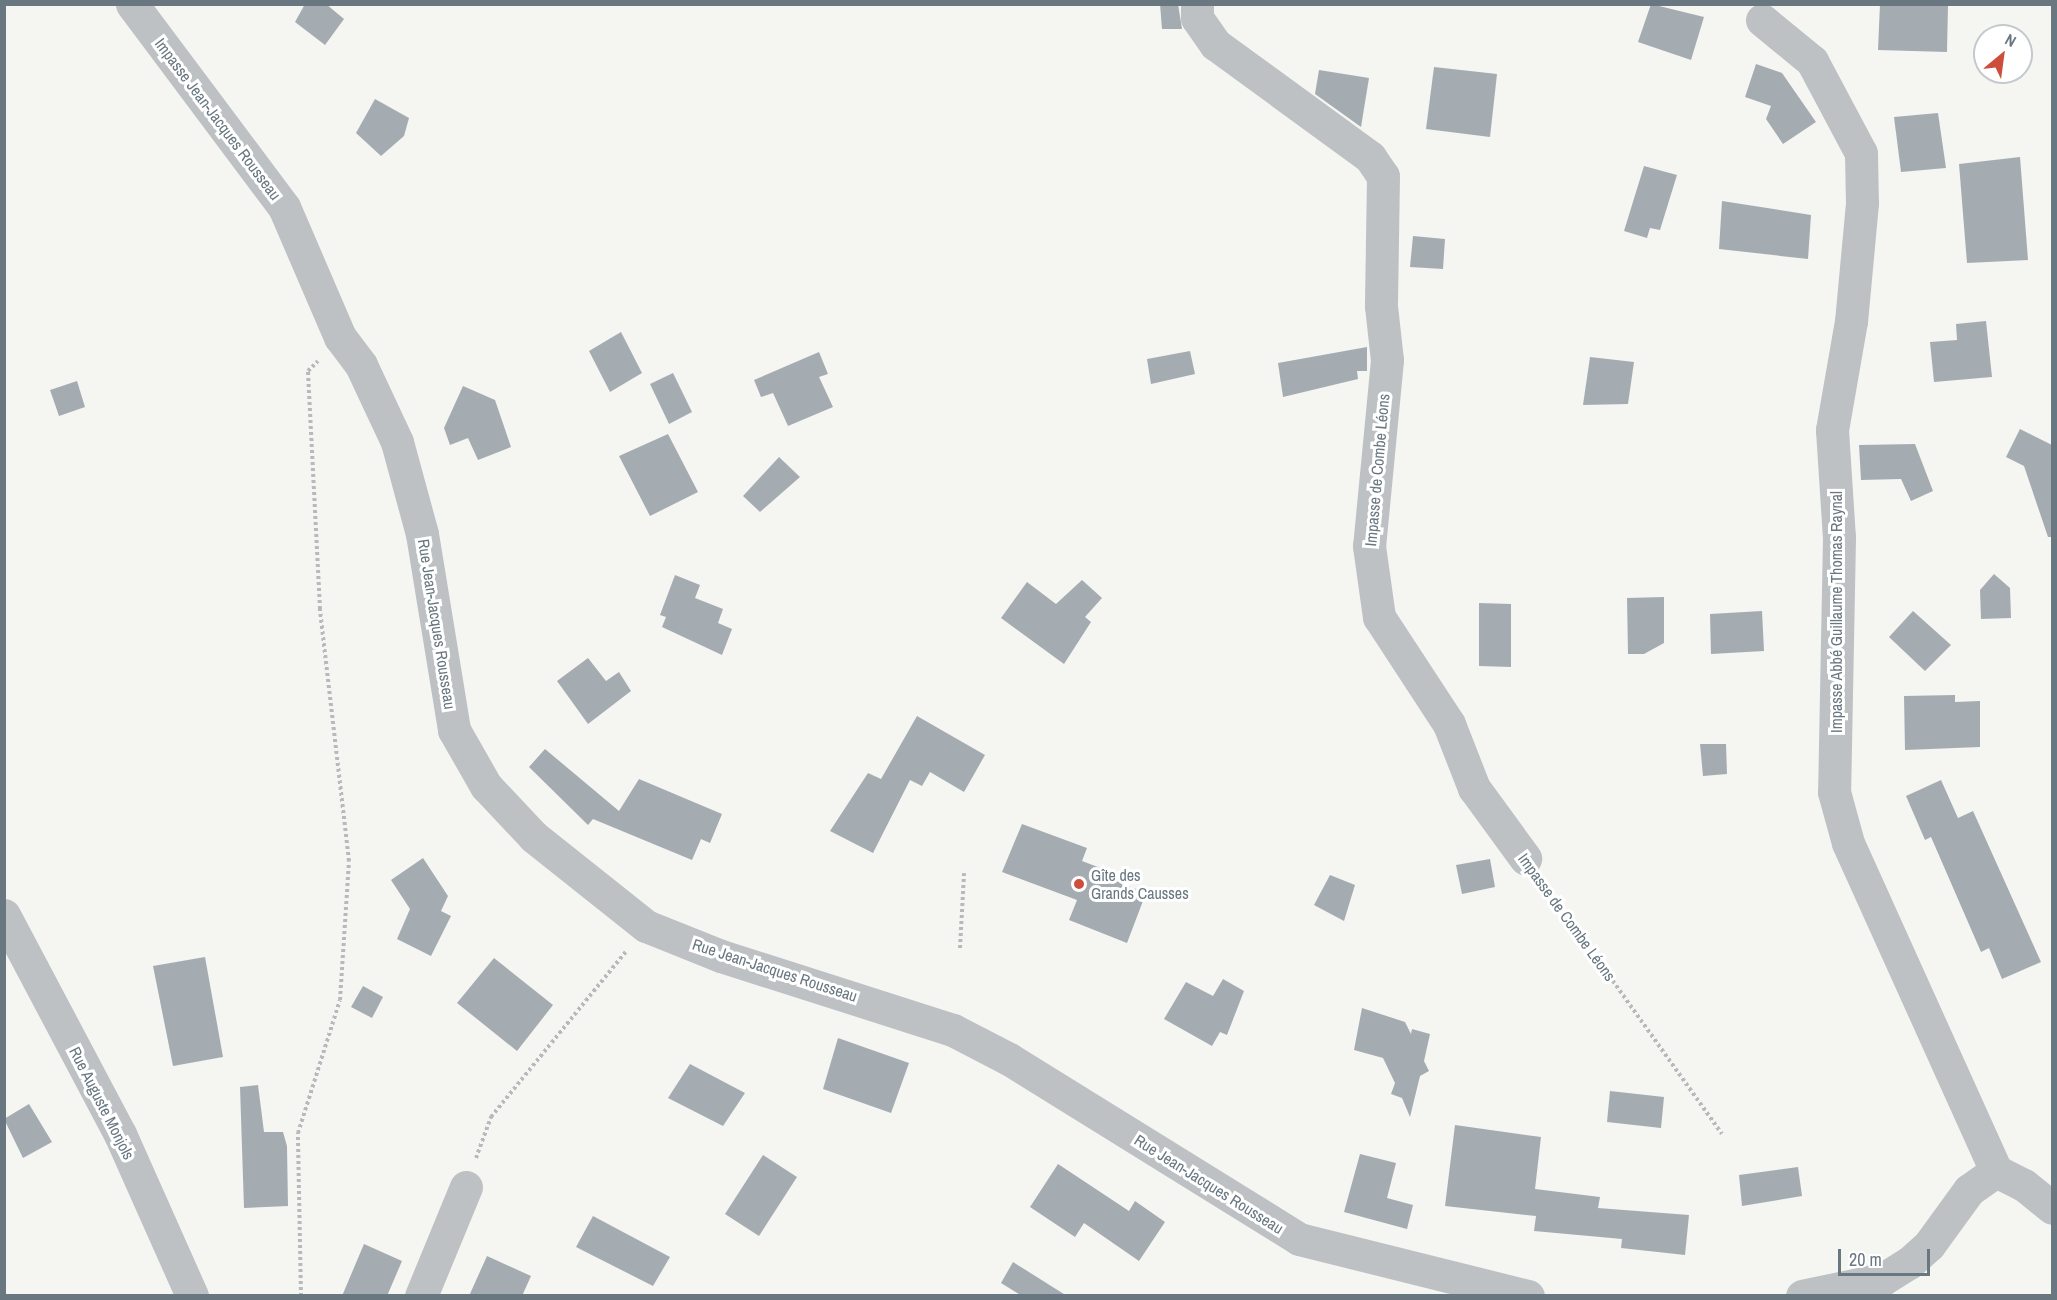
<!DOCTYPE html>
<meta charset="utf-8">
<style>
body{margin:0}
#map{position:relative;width:2057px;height:1300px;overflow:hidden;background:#f5f5f2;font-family:"Archivo Narrow",sans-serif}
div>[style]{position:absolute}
.building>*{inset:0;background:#a5acb1}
.path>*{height:4px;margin-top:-2px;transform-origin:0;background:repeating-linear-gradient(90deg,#b7babc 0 3px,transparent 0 6px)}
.minor>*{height:33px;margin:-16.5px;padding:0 16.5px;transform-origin:16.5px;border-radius:16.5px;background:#bdc1c4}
.dots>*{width:16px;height:16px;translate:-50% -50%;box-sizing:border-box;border:3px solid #fff;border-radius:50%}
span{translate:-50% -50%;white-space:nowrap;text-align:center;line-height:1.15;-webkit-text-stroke:6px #fff;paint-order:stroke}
.street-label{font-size:16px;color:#687780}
.poi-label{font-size:16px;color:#687780}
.left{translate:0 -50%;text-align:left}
.frame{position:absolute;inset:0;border:6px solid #687780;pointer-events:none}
.north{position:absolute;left:1973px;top:24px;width:60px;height:60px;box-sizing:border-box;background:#fff;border:2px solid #c3c9cc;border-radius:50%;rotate:29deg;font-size:16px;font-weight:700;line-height:24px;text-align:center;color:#687780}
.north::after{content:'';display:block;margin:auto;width:21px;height:27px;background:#cd4f3b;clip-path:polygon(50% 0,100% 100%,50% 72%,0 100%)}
.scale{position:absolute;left:1838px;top:1249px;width:92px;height:27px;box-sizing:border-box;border:3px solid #687780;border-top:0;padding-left:8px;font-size:18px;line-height:21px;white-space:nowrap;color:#687780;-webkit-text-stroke:4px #fff;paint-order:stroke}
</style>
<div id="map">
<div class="building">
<i style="clip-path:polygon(305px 4px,326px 4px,344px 19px,325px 45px,295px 22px)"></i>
<i style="clip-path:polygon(1160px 4px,1178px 4px,1182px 29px,1162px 29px)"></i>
<i style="clip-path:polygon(1651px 4px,1704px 17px,1691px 60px,1638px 42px)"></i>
<i style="clip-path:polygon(1880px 4px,1948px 5px,1947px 52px,1878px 50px)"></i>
<i style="clip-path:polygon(1756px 64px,1782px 73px,1816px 122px,1783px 144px,1766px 119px,1771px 106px,1745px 97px)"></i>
<i style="clip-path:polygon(1434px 67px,1497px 74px,1490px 137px,1426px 129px)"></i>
<i style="clip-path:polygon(1319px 70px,1369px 78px,1361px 127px,1315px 94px)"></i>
<i style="clip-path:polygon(375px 99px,409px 118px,404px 136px,381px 156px,356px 133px)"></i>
<i style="clip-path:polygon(1938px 113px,1946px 168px,1901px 172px,1894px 117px)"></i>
<i style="clip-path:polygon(2020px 157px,2028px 260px,1967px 263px,1959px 164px)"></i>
<i style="clip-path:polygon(1644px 166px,1677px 175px,1660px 230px,1650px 228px,1647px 238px,1624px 231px)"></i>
<i style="clip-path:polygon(1722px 201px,1811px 215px,1808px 259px,1719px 249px)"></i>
<i style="clip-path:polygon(1413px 236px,1445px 239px,1443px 269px,1410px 267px)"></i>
<i style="clip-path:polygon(1986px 321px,1992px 377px,1934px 382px,1930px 342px,1957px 340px,1956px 324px)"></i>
<i style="clip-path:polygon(621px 332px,642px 373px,610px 392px,589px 351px)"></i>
<i style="clip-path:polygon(1367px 347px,1367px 371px,1357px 371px,1358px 379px,1283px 397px,1278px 363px)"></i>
<i style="clip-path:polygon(1190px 351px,1195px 374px,1151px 384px,1147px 359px)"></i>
<i style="clip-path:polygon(819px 352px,828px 374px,819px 377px,833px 407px,788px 426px,773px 393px,761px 397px,754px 380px)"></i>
<i style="clip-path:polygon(1590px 357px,1634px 362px,1628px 404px,1583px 405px)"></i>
<i style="clip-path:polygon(673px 373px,692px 412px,669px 424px,650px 384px)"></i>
<i style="clip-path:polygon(77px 381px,85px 407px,59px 416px,50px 390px)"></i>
<i style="clip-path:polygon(463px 386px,495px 400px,511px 447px,478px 460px,468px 438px,450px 445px,444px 428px)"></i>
<i style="clip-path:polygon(2020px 429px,2052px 445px,2052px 537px,2048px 537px,2024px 466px,2006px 457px)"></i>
<i style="clip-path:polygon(668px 434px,698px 492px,650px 516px,619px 456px)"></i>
<i style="clip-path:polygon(1915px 444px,1933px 491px,1911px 501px,1901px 479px,1861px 480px,1859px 445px)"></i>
<i style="clip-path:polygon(779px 457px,800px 477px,760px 512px,743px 496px)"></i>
<i style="clip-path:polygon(1994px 574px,2010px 588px,2011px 618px,1981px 619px,1980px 590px)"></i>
<i style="clip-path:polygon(675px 575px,700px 585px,695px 598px,723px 609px,718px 623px,732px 629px,722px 655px,662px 627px,666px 617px,660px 615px)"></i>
<i style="clip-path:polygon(1082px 580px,1102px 598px,1085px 617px,1091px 622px,1064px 664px,1001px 618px,1027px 582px,1056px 604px)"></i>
<i style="clip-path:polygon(1664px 597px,1664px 643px,1644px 654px,1628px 654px,1627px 598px)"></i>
<i style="clip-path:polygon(1479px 603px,1511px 604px,1511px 667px,1479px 666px)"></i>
<i style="clip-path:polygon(1762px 611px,1764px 651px,1711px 654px,1710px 614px)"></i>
<i style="clip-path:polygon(1913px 611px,1951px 645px,1925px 671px,1889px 637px)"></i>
<i style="clip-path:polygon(588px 658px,606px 681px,619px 672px,631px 691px,588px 724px,557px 681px)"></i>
<i style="clip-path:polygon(1955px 695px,1955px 702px,1980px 701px,1980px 747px,1905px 750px,1904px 696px)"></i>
<i style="clip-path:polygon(917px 716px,985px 755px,964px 792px,930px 772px,922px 786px,910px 780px,873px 853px,830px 831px,868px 773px,881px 779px)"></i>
<i style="clip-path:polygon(1700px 744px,1726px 744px,1727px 774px,1703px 776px)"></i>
<i style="clip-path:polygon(545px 749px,619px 811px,639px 779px,722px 814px,710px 843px,701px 839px,692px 860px,593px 819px,588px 825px,529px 767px)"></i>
<i style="clip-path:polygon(1941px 780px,1958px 818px,1973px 811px,2041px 962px,2002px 979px,1989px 948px,1981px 952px,1931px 837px,1925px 840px,1906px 796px)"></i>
<i style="clip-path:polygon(1022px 824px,1087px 848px,1082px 861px,1103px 869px,1101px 875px,1146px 893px,1127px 943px,1069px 920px,1077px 900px,1002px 872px)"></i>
<i style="clip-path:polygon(423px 858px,448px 896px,441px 911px,451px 916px,431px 956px,397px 939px,410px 909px,391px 880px)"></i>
<i style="clip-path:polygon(1490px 859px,1495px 887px,1462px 894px,1456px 865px)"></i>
<i style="clip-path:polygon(1330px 875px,1355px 885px,1344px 921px,1314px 905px)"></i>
<i style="clip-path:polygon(205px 957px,223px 1057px,173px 1066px,153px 966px)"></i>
<i style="clip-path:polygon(494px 958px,553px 1005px,517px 1051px,457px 1003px)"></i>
<i style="clip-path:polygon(1223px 979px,1244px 991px,1227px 1035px,1220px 1032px,1212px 1046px,1164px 1019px,1186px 982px,1213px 996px)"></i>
<i style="clip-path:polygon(363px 986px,383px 997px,372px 1018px,351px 1007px)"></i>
<i style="clip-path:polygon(1362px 1008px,1405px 1022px,1411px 1034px,1412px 1029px,1430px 1034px,1424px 1061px,1429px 1071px,1420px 1076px,1410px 1117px,1402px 1098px,1391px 1094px,1395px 1083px,1383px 1058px,1354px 1050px)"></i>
<i style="clip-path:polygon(838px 1038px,909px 1063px,891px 1113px,823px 1089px)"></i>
<i style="clip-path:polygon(690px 1064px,745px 1093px,723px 1126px,668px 1098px)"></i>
<i style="clip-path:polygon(258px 1085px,264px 1132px,283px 1132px,287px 1146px,288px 1206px,244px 1208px,240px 1087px)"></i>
<i style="clip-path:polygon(1610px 1091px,1664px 1097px,1661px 1128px,1607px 1122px)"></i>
<i style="clip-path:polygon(29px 1104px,52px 1142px,23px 1158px,4px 1119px)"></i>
<i style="clip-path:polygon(1455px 1125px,1541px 1137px,1535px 1189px,1600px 1197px,1598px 1208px,1689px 1215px,1685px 1255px,1621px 1248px,1622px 1239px,1534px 1231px,1536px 1216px,1445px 1206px)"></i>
<i style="clip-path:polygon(1360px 1154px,1396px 1163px,1387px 1198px,1413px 1205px,1407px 1229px,1344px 1212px)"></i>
<i style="clip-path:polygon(763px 1155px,797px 1177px,759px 1236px,725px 1214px)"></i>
<i style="clip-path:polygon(1058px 1164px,1129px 1211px,1135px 1201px,1165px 1222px,1139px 1261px,1084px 1223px,1075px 1237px,1030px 1207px)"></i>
<i style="clip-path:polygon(1798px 1167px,1802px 1196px,1742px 1206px,1739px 1175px)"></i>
<i style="clip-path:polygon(593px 1216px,670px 1257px,653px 1286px,576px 1247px)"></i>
<i style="clip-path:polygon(364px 1244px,402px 1261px,387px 1296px,342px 1296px)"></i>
<i style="clip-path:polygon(487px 1256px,531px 1276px,522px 1296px,469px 1296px)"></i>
<i style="clip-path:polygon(1013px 1262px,1067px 1296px,1022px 1296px,1001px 1283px)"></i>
</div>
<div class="path">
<i style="left:1543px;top:883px;width:308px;rotate:54.5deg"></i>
<i style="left:960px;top:948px;width:75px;rotate:-86.9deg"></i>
<i style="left:476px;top:1158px;width:44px;rotate:-69.9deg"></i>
<i style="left:491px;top:1117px;width:215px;rotate:-50.8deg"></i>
<i style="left:301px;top:1296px;width:163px;rotate:-91.1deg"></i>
<i style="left:298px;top:1133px;width:139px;rotate:-72.5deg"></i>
<i style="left:340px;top:1000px;width:139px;rotate:-86.3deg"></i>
<i style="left:349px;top:861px;width:254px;rotate:-96.6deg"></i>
<i style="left:320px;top:609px;width:238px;rotate:-92.9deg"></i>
<i style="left:308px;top:371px;width:14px;rotate:-45deg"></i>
</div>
<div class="minor">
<i style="left:132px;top:4px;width:254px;rotate:53.2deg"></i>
<i style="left:284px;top:207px;width:142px;rotate:66.7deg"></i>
<i style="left:340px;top:337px;width:35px;rotate:53deg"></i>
<i style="left:361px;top:365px;width:85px;rotate:64.9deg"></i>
<i style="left:397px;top:442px;width:95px;rotate:74.8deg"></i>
<i style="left:422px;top:534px;width:199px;rotate:80.7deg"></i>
<i style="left:454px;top:730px;width:64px;rotate:60.3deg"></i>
<i style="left:486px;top:786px;width:70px;rotate:46.7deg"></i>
<i style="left:534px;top:837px;width:143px;rotate:38.5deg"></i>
<i style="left:646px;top:926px;width:81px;rotate:21.8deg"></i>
<i style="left:721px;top:956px;width:244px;rotate:17.7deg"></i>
<i style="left:953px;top:1030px;width:63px;rotate:27.4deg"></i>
<i style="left:1009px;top:1059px;width:341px;rotate:31.8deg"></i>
<i style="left:1299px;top:1239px;width:236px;rotate:14deg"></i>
<i style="left:1197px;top:4px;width:14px;rotate:90deg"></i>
<i style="left:1197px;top:18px;width:32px;rotate:55deg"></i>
<i style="left:1215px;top:44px;width:192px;rotate:36.1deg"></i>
<i style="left:1370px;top:157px;width:23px;rotate:56deg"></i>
<i style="left:1383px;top:176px;width:130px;rotate:90.9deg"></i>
<i style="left:1381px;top:306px;width:54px;rotate:83.7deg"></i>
<i style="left:1387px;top:360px;width:187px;rotate:95.5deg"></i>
<i style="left:1369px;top:546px;width:72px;rotate:82deg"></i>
<i style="left:1379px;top:617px;width:128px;rotate:56.8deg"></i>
<i style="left:1449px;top:724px;width:69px;rotate:68.7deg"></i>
<i style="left:1474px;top:788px;width:87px;rotate:53.9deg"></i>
<i style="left:1762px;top:20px;width:65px;rotate:39.4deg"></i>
<i style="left:1812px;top:61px;width:104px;rotate:62deg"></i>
<i style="left:1861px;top:153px;width:50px;rotate:88.9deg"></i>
<i style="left:1862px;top:203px;width:119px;rotate:95.3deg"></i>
<i style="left:1851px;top:321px;width:111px;rotate:99.9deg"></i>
<i style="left:1832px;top:430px;width:107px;rotate:86.3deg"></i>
<i style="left:1839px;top:537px;width:255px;rotate:91.1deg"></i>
<i style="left:1834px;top:792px;width:53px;rotate:74.6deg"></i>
<i style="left:1848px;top:843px;width:360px;rotate:65.7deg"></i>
<i style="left:4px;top:915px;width:248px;rotate:62.1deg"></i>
<i style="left:120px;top:1134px;width:177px;rotate:66deg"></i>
<i style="left:421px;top:1296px;width:118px;rotate:-67.6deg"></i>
<i style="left:1802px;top:1296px;width:83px;rotate:-11.9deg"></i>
<i style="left:1883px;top:1279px;width:31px;rotate:-32deg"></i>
<i style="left:1909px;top:1263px;width:27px;rotate:-42deg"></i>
<i style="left:1929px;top:1245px;width:68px;rotate:-54deg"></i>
<i style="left:1969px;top:1190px;width:33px;rotate:-35deg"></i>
<i style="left:1996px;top:1171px;width:31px;rotate:27deg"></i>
<i style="left:2024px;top:1185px;width:36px;rotate:39deg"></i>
</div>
<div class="dots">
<i style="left:1079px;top:884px;background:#cd4f3b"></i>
</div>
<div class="street-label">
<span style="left:218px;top:119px;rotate:53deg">Impasse Jean-Jacques Rousseau</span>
<span style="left:1377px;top:470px;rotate:-85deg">Impasse de Combe Léons</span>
<span style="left:1836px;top:612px;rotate:-90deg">Impasse Abbé Guillaume Thomas Raynal</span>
<span style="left:437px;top:624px;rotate:81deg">Rue Jean-Jacques Rousseau</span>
<span style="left:1567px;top:917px;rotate:54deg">Impasse de Combe Léons</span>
<span style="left:775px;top:970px;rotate:18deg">Rue Jean-Jacques Rousseau</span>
<span style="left:102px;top:1103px;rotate:63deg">Rue Auguste Monjols</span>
<span style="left:1209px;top:1184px;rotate:32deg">Rue Jean-Jacques Rousseau</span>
</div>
<div class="poi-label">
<span class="left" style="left:1091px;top:884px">Gîte des<br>Grands Causses</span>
</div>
<div class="frame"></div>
<div class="north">N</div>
<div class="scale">20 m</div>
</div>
